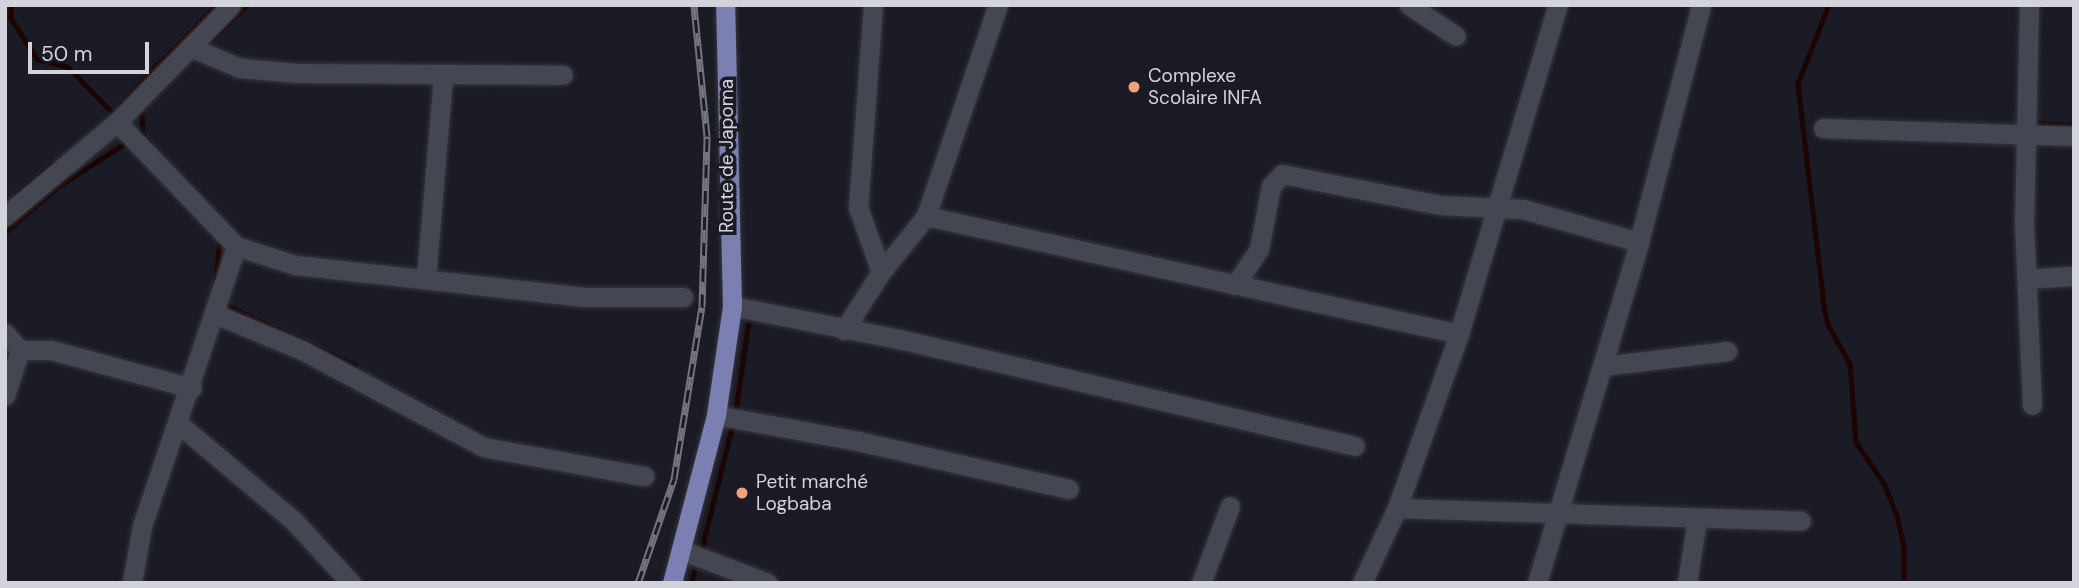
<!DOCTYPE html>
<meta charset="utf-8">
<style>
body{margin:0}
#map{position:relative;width:2079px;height:588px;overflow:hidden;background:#1a1b25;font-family:"DM Sans",sans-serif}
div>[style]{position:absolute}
.stream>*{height:4.5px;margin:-2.25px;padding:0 2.25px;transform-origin:2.25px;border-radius:2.25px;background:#1c0400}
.roads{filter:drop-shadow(0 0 2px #36373f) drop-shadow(0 0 2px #36373f)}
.minor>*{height:19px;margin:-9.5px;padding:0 9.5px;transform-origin:9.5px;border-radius:9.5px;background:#444652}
.secondary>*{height:19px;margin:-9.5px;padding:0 9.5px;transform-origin:9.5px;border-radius:9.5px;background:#444652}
.primary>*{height:19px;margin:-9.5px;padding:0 9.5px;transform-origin:9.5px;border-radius:9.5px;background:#7b7fb1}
.rail>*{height:7px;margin-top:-3.5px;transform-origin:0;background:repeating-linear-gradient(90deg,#1a1b25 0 13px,#74757e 0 26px);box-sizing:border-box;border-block:2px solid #74757e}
.dots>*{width:19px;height:19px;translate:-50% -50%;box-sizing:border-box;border:4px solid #1a1b25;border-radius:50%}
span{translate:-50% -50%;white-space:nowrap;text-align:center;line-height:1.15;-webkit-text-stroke:7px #1a1b25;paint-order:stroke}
.poi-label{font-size:19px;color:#d3d4db}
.left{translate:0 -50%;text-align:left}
.street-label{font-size:19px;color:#d3d4db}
.frame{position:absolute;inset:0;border:7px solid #d3d4db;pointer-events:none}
.scale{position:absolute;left:28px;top:42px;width:121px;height:32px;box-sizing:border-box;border:4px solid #d3d4db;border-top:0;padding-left:9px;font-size:21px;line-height:24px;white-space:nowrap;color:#d3d4db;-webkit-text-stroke:5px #1a1b25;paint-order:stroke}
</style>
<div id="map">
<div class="stream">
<i style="left:11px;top:5px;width:13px;rotate:90deg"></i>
<i style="left:11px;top:18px;width:49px;rotate:57.6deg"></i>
<i style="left:37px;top:59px;width:32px;rotate:14deg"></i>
<i style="left:68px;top:67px;width:64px;rotate:45.6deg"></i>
<i style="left:1829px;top:5px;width:85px;rotate:111.4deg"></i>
<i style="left:1798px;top:84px;width:225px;rotate:83.3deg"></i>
<i style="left:1824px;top:307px;width:18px;rotate:77deg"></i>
<i style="left:1828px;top:325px;width:45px;rotate:60.6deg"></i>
<i style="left:1850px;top:364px;width:78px;rotate:85.6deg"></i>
<i style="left:1856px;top:442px;width:52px;rotate:56deg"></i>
<i style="left:1885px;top:485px;width:33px;rotate:69deg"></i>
<i style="left:1897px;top:516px;width:31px;rotate:77deg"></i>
<i style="left:1904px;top:546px;width:37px;rotate:90deg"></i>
<i style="left:206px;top:45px;width:57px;rotate:-44.3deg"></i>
<i style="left:160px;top:62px;width:80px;rotate:-45.5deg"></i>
<i style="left:119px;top:106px;width:58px;rotate:-47.8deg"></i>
<i style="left:142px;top:114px;width:21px;rotate:87deg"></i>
<i style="left:143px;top:135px;width:9px;rotate:49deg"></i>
<i style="left:2038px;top:123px;width:36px;rotate:3deg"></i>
<i style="left:16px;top:194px;width:48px;rotate:-40deg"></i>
<i style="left:5px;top:232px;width:71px;rotate:-40.4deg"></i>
<i style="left:59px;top:186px;width:81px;rotate:-32.9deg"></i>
<i style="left:215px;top:282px;width:43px;rotate:-83.4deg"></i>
<i style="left:228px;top:306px;width:140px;rotate:24.9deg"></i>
<i style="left:735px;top:414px;width:90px;rotate:-81.7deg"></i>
<i style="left:701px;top:551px;width:132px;rotate:-76deg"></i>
<i style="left:691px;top:583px;width:11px;rotate:-75deg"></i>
</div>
<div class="roads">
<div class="minor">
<i style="left:873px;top:5px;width:203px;rotate:94.2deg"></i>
<i style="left:858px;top:207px;width:69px;rotate:70.5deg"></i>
<i style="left:1409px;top:5px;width:56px;rotate:33.4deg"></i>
<i style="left:2029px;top:5px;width:217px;rotate:91.3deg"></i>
<i style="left:2024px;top:222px;width:183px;rotate:87.5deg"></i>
<i style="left:190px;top:47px;width:54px;rotate:22.8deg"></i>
<i style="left:240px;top:68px;width:58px;rotate:4.9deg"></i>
<i style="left:298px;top:73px;width:265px;rotate:0.4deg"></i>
<i style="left:117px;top:122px;width:172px;rotate:46.2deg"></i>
<i style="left:236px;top:246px;width:62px;rotate:17.9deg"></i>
<i style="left:295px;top:265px;width:291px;rotate:6.3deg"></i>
<i style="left:584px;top:297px;width:99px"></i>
<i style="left:1823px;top:128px;width:251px;rotate:1.8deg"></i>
<i style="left:926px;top:216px;width:546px;rotate:12.48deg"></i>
<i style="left:426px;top:279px;width:205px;rotate:-85.2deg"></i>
<i style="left:2027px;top:279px;width:47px;rotate:-3.7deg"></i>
<i style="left:1235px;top:285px;width:43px;rotate:-56.3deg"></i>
<i style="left:1259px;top:249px;width:64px;rotate:-79.2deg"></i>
<i style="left:1271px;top:186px;width:16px;rotate:-47deg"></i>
<i style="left:1282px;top:174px;width:161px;rotate:11.1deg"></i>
<i style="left:1440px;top:205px;width:83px;rotate:2.8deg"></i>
<i style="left:1523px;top:209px;width:121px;rotate:15.9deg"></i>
<i style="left:732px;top:306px;width:174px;rotate:11.2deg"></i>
<i style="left:903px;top:340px;width:464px;rotate:13.2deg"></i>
<i style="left:215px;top:314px;width:96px;rotate:22.6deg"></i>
<i style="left:304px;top:351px;width:204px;rotate:28.1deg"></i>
<i style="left:484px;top:447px;width:163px;rotate:10.3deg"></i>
<i style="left:844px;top:330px;width:69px;rotate:-57.5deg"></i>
<i style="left:881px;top:272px;width:72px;rotate:-51.2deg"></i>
<i style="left:926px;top:216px;width:223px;rotate:-71.2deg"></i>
<i style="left:5px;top:333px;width:23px;rotate:49deg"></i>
<i style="left:20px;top:350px;width:48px;rotate:108.1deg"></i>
<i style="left:20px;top:350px;width:31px"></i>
<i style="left:51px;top:350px;width:146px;rotate:15.1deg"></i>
<i style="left:1602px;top:366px;width:126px;rotate:-6.8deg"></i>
<i style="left:716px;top:415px;width:144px;rotate:10.4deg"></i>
<i style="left:858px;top:441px;width:216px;rotate:12.8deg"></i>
<i style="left:180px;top:425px;width:148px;rotate:40.1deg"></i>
<i style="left:293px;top:520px;width:86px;rotate:47.4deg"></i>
<i style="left:1397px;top:508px;width:404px;rotate:1.8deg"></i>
<i style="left:681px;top:550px;width:93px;rotate:20.8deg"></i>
<i style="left:132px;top:583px;width:58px;rotate:-80deg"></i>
<i style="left:142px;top:526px;width:295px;rotate:-71.4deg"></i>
<i style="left:1201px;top:583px;width:82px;rotate:-69.4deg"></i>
<i style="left:1362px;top:583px;width:83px;rotate:-65deg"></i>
<i style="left:1397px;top:508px;width:185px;rotate:-70.4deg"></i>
<i style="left:1459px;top:334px;width:344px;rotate:-73.3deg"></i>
<i style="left:1537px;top:583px;width:356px;rotate:-73.3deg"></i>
<i style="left:1639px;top:242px;width:245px;rotate:-75.3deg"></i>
<i style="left:1687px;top:583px;width:65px;rotate:-81.1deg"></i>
</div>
<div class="secondary">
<i style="left:5px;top:216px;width:146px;rotate:-40deg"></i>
<i style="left:117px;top:122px;width:163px;rotate:-45.7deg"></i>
</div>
<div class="primary">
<i style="left:672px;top:583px;width:174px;rotate:-75.3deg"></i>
<i style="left:716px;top:415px;width:110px;rotate:-81.6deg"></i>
<i style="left:732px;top:306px;width:301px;rotate:-91.3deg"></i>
</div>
</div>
<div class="rail">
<i style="left:638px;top:583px;width:110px;rotate:-70.9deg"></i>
<i style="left:674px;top:479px;width:174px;rotate:-80.8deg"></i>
<i style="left:702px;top:307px;width:171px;rotate:-88.3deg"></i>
<i style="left:707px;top:136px;width:132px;rotate:-95.7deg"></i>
</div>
<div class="dots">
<i style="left:1134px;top:87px;background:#f0a279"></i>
<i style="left:742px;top:493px;background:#f0a279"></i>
</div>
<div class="poi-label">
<span class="left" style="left:1148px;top:87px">Complexe<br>Scolaire INFA</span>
<span class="left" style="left:756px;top:493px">Petit marché<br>Logbaba</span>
</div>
<div class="street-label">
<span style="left:727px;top:156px;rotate:-90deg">Route de Japoma</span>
</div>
<div class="frame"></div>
<div class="scale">50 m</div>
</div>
